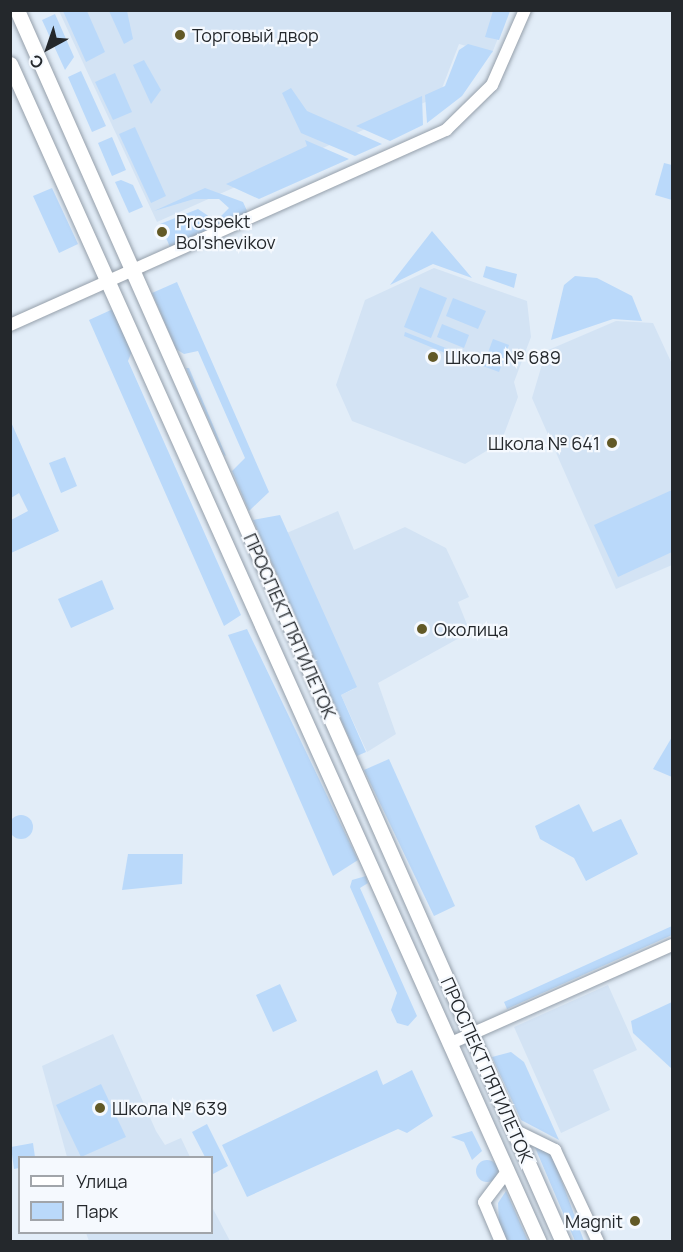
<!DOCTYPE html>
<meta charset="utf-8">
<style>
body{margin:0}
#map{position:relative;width:683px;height:1252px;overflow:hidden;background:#e2edf8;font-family:Manrope,sans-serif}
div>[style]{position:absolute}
.built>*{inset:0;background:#d3e3f4}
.green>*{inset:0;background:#bad9fa}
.round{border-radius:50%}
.roads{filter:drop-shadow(0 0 2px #959faa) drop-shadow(0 0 2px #959faa)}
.minor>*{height:12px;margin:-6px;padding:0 6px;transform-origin:6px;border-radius:6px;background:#fff}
.tertiary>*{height:15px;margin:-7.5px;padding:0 7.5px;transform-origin:7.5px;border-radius:7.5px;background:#fff}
.dots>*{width:16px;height:16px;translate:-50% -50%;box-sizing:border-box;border:3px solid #f5f9fe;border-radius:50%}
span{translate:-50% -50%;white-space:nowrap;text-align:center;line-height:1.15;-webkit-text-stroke:4.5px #f5f9fe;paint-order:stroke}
.poi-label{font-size:18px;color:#24282c}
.left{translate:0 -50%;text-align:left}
.right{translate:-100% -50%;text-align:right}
.street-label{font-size:18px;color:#24282c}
.frame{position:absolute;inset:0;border:12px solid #24282c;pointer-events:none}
.legend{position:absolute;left:18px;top:1156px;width:195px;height:78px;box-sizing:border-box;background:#f5f9fe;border:2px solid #a1a5aa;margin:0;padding:8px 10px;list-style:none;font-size:18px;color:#24282c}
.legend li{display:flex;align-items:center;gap:12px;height:30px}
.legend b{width:30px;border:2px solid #a1a5aa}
.north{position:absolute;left:18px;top:18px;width:60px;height:60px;-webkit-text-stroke:4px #f5f9fe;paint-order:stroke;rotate:220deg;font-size:16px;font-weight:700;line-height:24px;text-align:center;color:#24282c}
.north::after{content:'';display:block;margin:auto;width:21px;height:27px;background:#24282c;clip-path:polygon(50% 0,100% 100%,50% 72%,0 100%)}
</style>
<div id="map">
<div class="built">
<i style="clip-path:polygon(59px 11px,509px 11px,492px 53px,459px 44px,439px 96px,157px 222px)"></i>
<i style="clip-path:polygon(434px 268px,527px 301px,531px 337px,514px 382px,518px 397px,501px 442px,465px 464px,352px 421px,336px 385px,365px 300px)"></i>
<i style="clip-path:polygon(616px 321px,653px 323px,672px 364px,672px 565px,616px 589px,532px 398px,546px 351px)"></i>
<i style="clip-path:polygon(338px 511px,354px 550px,405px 527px,446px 548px,469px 597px,458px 602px,470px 632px,378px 683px,396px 734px,367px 752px,341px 695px,354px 689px,282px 535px)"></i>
<i style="clip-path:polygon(608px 985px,637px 1050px,593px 1070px,610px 1110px,561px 1133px,514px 1027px)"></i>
<i style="clip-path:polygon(113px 1034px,156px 1131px,165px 1145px,181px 1138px,190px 1157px,67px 1157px,42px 1066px)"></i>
<i style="clip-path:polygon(212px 1207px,230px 1241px,89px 1241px,86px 1233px,212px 1232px)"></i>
</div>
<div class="green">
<i style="clip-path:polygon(63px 11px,87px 11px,105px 52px,86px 62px)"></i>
<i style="clip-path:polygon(109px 11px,127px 11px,133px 39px,124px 44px)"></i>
<i style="clip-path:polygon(493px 11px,510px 11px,499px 40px,485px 37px)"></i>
<i style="clip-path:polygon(55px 14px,74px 57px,65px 70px,42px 20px)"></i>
<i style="clip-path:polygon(468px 44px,493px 51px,462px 96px,427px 123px,425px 95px,445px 86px,459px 50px)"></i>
<i style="clip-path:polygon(144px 60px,161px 90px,151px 104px,133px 65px)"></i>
<i style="clip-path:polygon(81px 71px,106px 126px,92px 132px,68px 77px)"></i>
<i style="clip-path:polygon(115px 73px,132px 112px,113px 120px,95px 82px)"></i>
<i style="clip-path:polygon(291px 88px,307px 111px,382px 144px,355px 156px,301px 133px,282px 93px)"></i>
<i style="clip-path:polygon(422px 96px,423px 125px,390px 141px,356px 126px)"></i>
<i style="clip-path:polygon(135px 127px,166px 196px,151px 203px,119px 134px)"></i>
<i style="clip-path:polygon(112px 137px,126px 170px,112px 176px,98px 143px)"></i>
<i style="clip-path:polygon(305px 140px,349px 159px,259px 199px,226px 184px,307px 146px)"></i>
<i style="clip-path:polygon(664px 163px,672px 165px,672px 200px,655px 195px)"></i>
<i style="clip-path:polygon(121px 180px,133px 185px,143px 207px,129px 213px,115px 182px)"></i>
<i style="clip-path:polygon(52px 188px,78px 244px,59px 253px,33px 196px)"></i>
<i style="clip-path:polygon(205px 188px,243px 202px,248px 213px,170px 247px,160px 224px,198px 209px,216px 221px,229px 208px,219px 199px,194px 199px,154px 211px)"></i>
<i style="clip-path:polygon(432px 231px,472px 278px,433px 264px,390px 285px)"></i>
<i style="clip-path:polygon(486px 266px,517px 274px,514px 288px,483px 277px)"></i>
<i style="clip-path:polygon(575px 276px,597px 278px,632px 296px,642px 321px,613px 319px,551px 340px,564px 285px)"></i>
<i style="clip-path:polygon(177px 282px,269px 492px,249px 511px,232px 471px,245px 458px,198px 351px,184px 354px,176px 349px,152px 293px)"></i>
<i style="clip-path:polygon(420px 287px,447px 298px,431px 338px,404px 327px)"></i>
<i style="clip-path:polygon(453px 298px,486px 311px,478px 329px,446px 316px)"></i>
<i style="clip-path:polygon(113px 309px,132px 351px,128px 361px,241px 615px,224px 626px,89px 320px)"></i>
<i style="clip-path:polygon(442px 324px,469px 335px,464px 348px,437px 337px)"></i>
<i style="clip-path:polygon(405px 332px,469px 357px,467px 362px,404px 336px)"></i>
<i style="clip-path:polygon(493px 339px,509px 345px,499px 372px,483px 366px)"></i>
<i style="clip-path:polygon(186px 368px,189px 368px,226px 456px,224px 455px)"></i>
<i style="clip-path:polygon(11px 422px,59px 531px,11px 553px,11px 520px,28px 511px,19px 493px,11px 498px)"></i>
<i style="clip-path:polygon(65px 457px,77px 486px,61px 493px,49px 463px)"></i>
<i style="clip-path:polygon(672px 490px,672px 552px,618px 577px,594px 525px)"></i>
<i style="clip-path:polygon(280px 515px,357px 687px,341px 695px,366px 752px,357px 756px,253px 520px)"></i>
<i style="clip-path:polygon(102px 580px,114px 609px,71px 628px,58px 599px)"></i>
<i style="clip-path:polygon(247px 629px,358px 860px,333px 876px,228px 635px)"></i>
<i style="clip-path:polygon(672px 737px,672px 777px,653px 769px)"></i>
<i style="clip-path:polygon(389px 759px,455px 906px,434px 916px,364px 770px)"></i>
<i style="clip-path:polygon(579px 804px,593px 832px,621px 819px,638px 854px,586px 881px,574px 858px,540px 839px,535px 826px)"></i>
<i class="round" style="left:9px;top:815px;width:24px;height:24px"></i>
<i style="clip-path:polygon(128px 854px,183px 854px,182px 884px,122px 890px)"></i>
<i style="clip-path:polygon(366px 876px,368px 883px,360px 888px,417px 1016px,408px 1026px,397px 1023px,391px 1010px,397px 993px,350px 887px,352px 880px)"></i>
<i style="clip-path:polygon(672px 926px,672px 935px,507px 1009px,504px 1002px)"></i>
<i style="clip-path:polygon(280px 984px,297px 1021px,273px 1032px,256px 995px)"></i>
<i style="clip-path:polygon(672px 1002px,672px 1069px,633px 1033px,631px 1021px)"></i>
<i style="clip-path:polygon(511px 1052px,524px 1062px,559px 1140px,521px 1120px,492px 1057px)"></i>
<i style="clip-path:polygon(377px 1070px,383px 1085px,412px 1070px,433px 1116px,407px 1133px,398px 1129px,247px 1197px,222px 1145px)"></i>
<i style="clip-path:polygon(101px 1084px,126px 1137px,81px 1157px,56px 1105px)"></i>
<i style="clip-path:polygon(207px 1124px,228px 1166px,213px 1174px,212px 1158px,205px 1157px,192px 1132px)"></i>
<i style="clip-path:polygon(472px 1131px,482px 1151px,472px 1160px,464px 1142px,451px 1137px)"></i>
<i style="clip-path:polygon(33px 1143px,35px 1157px,20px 1158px,19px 1168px,14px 1169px,11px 1147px)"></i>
<i style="clip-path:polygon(534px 1145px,552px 1155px,584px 1241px,575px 1241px)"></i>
<i class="round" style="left:476px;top:1160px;width:22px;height:22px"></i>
<i style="clip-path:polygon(506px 1191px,528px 1241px,507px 1241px,499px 1223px,498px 1203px)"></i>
</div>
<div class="roads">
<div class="minor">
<i style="left:10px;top:325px;width:478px;rotate:-24.1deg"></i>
<i style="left:446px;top:130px;width:64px;rotate:-44.4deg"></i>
<i style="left:492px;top:85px;width:82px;rotate:-66.3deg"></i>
<i style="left:451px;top:1043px;width:242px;rotate:-23.9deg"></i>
<i style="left:514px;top:1130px;width:46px;rotate:26deg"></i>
<i style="left:555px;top:1150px;width:102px;rotate:64.9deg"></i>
<i style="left:501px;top:1242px;width:43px;rotate:-113deg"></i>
<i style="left:484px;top:1202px;width:40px;rotate:-53deg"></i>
</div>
<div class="tertiary">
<i style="left:17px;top:10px;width:1348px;rotate:66.1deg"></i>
<i style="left:10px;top:64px;width:1291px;rotate:65.82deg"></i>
</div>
</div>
<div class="dots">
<i style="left:180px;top:35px;background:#625926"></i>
<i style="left:162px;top:232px;background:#625926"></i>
<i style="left:433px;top:357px;background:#625926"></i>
<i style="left:612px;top:443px;background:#625926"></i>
<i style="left:422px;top:629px;background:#625926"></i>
<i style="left:100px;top:1108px;background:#625926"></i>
<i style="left:635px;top:1221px;background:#625926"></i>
</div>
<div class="poi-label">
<span class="left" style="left:192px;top:35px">Торговый двор</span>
<span class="left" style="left:176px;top:232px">Prospekt<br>Bol'shevikov</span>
<span class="left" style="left:445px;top:357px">Школа № 689</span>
<span class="right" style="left:600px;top:443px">Школа № 641</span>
<span class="left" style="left:434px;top:629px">Околица</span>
<span class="left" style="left:112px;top:1108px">Школа № 639</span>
<span class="right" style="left:623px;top:1221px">Magnit</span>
</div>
<div class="street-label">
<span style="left:290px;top:626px;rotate:66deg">ПРОСПЕКТ ПЯТИЛЕТОК</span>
<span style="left:487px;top:1070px;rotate:66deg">ПРОСПЕКТ ПЯТИЛЕТОК</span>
</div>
<div class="frame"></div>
<ul class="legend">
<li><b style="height:8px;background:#fff"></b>Улица</li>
<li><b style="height:16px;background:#bad9fa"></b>Парк</li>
</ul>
<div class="north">С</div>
</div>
